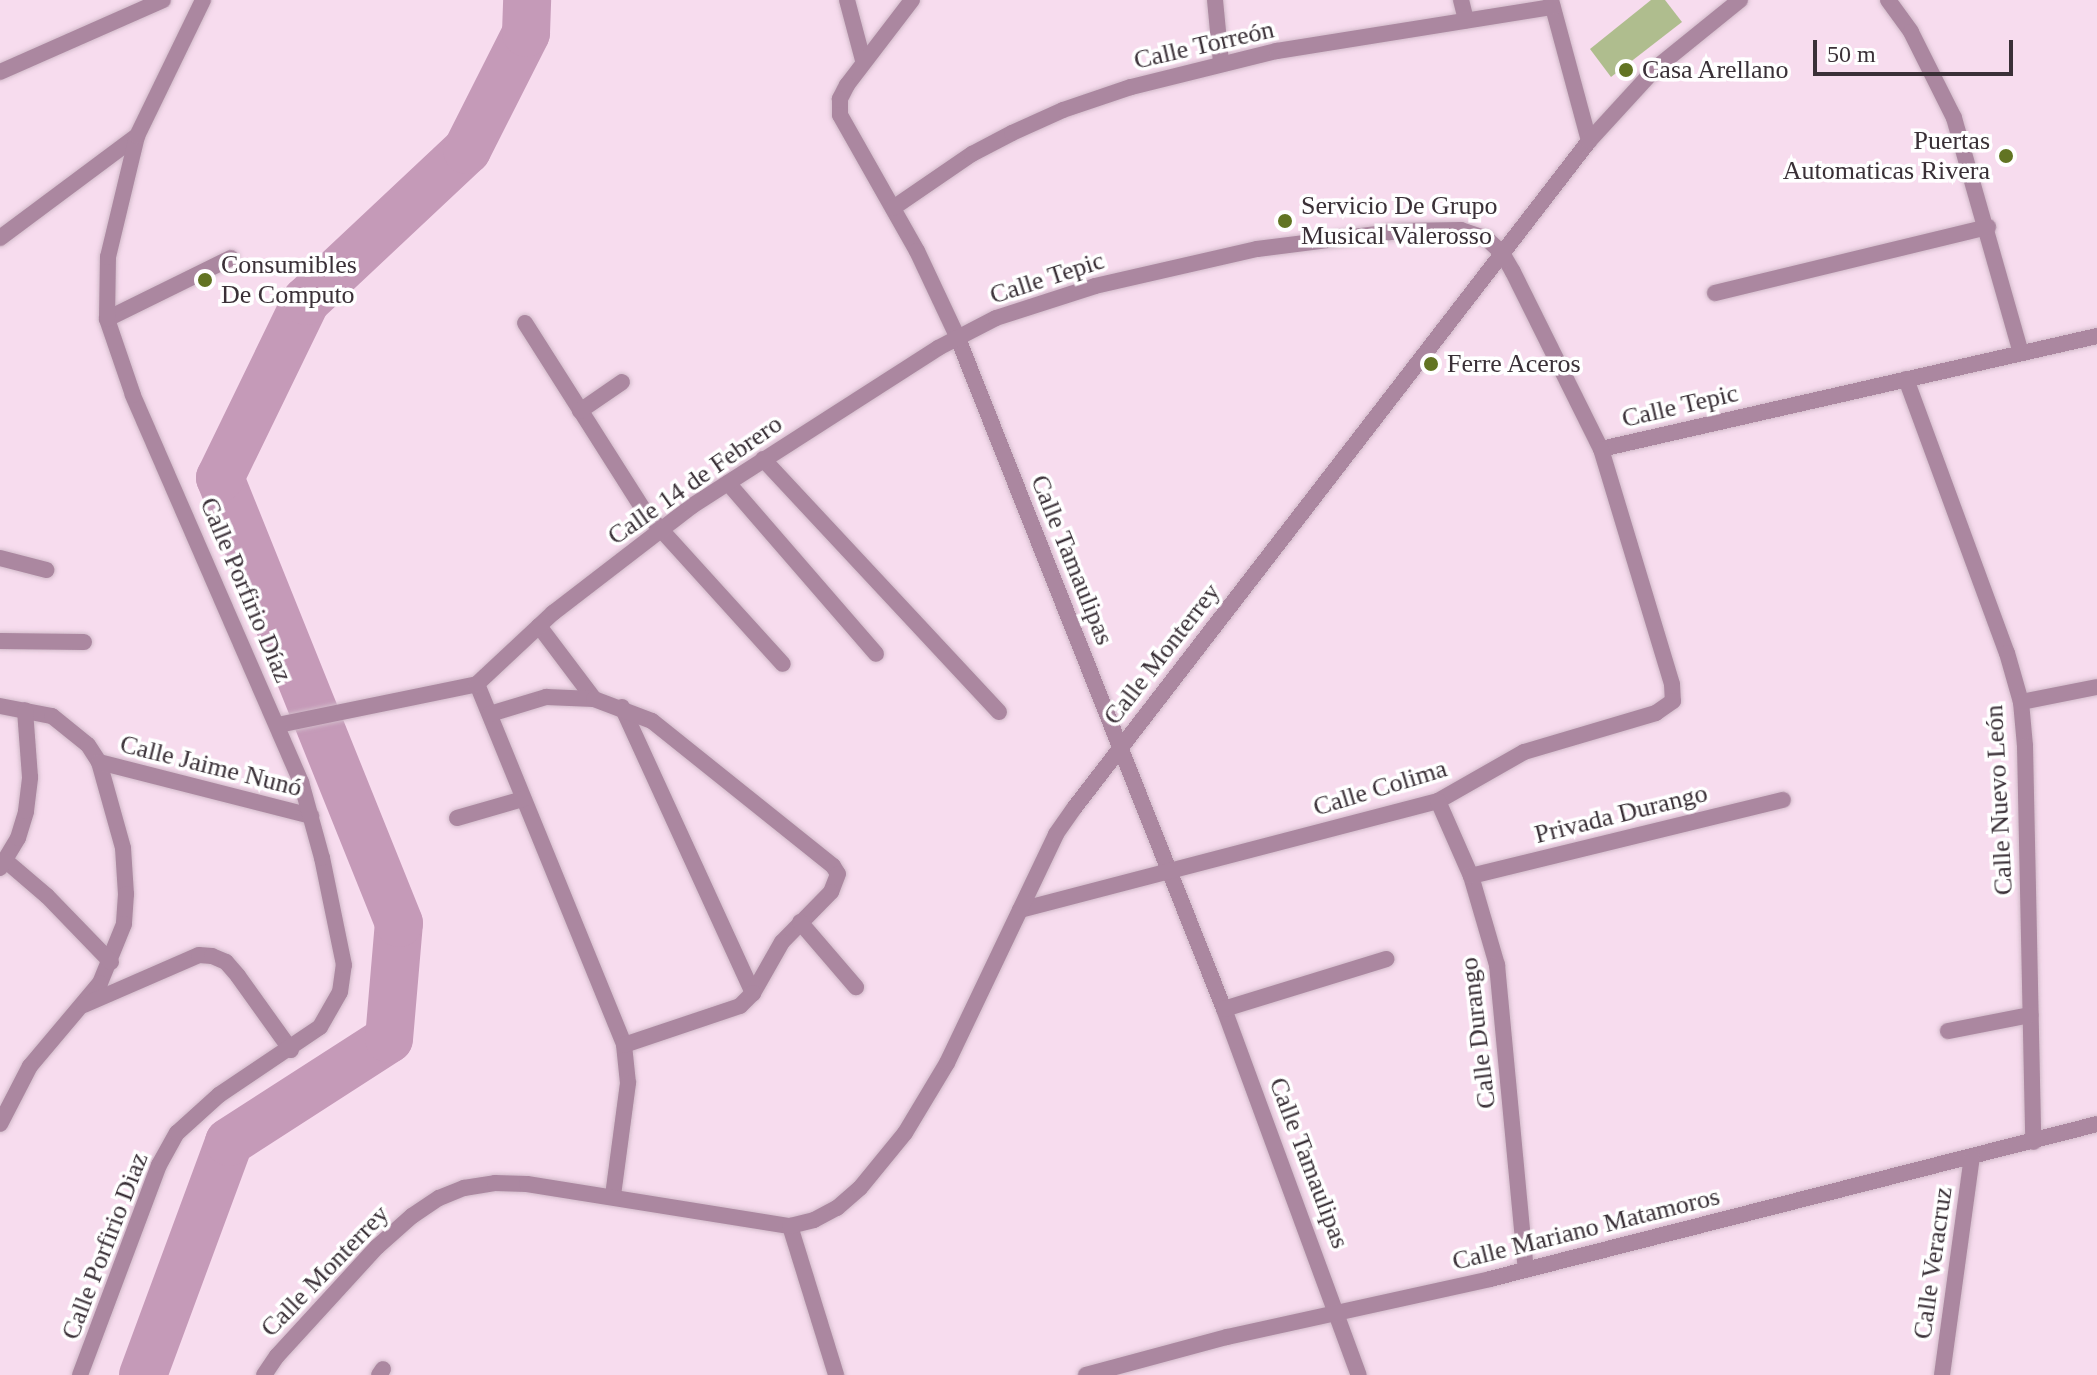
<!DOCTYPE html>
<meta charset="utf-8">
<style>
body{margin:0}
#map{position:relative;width:2097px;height:1375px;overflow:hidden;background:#f7dcee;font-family:"Times New Roman",serif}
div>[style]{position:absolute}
.river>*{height:48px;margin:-24px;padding:0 24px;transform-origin:24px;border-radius:24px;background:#c59ab8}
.building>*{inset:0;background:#afbd8e}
.roads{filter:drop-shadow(0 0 2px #d1bac9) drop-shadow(0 0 2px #d1bac9)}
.minor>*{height:16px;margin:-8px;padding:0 8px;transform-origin:8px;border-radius:8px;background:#ab87a0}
.dots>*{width:22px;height:22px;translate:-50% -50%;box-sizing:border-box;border:4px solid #fff;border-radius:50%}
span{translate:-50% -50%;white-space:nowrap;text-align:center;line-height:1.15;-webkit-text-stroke:7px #fff;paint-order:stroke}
.street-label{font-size:26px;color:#3a3037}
.poi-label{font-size:26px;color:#3a3037}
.left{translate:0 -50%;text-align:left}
.right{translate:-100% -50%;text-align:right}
.scale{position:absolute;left:1813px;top:40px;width:200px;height:36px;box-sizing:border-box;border:4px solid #3a3037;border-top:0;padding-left:10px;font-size:24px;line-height:28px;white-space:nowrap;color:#3a3037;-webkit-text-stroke:6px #fff;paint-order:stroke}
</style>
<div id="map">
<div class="river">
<i style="left:143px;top:1375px;width:248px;rotate:-69.7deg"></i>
<i style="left:229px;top:1142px;width:190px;rotate:-32.8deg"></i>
<i style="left:389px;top:1039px;width:116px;rotate:-85.1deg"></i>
<i style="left:399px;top:923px;width:480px;rotate:-111.9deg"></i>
<i style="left:220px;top:478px;width:197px;rotate:-64.1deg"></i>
<i style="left:306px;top:301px;width:221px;rotate:-43.2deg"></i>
<i style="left:467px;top:150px;width:131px;rotate:-63.2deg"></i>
<i style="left:526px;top:33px;width:33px;rotate:-88deg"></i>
</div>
<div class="building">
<i style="clip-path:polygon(1651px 0,1665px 0,1682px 22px,1611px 77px,1590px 49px)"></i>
</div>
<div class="roads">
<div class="minor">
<i style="left:847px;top:0;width:62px;rotate:75.1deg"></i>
<i style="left:912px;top:0;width:107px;rotate:127.4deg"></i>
<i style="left:847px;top:85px;width:16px;rotate:117deg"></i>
<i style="left:840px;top:99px;width:16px;rotate:90deg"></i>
<i style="left:840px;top:115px;width:156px;rotate:60.5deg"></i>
<i style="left:917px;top:251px;width:94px;rotate:64.8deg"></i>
<i style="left:957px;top:336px;width:724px;rotate:68.36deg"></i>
<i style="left:1224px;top:1009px;width:390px;rotate:69.8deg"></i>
<i style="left:1215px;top:0;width:62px;rotate:84.5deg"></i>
<i style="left:1461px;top:0;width:21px;rotate:76deg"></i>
<i style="left:1551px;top:0;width:146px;rotate:74.9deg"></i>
<i style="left:1888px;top:0;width:39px;rotate:54deg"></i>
<i style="left:1911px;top:32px;width:96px;rotate:63.4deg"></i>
<i style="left:1954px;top:118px;width:244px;rotate:74.1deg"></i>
<i style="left:0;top:72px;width:178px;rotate:-23.8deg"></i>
<i style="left:893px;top:208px;width:96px;rotate:-34.4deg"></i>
<i style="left:972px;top:154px;width:45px;rotate:-27.7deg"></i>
<i style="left:1012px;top:133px;width:56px;rotate:-24.3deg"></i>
<i style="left:1063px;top:110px;width:72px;rotate:-18.7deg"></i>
<i style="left:1131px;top:87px;width:150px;rotate:-13.9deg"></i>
<i style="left:1277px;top:51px;width:279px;rotate:-9.1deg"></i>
<i style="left:0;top:238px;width:171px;rotate:-36.7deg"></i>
<i style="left:1715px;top:293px;width:281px;rotate:-13.6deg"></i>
<i style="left:107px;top:319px;width:138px;rotate:-26.2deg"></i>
<i style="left:525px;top:323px;width:224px;rotate:57.6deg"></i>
<i style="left:645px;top:512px;width:205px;rotate:47.8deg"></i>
<i style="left:1906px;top:379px;width:292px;rotate:69.8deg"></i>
<i style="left:2007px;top:653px;width:51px;rotate:74.1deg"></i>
<i style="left:2021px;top:702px;width:44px;rotate:84.8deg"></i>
<i style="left:2025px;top:746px;width:396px;rotate:88.8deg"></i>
<i style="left:580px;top:411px;width:51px;rotate:-34.6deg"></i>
<i style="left:1601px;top:449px;width:509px;rotate:-12.83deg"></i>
<i style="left:763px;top:459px;width:346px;rotate:47deg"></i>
<i style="left:728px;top:483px;width:226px;rotate:49.1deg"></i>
<i style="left:0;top:558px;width:48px;rotate:14.6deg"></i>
<i style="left:539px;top:626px;width:91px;rotate:53deg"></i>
<i style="left:0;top:641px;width:84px;rotate:0.7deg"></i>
<i style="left:477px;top:684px;width:390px;rotate:67.8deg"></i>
<i style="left:624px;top:1045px;width:38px;rotate:84deg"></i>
<i style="left:628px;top:1083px;width:113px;rotate:97.6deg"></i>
<i style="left:2021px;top:702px;width:77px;rotate:-11.2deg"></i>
<i style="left:0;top:706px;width:53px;rotate:10.9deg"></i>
<i style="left:52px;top:716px;width:46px;rotate:38.9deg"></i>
<i style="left:88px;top:745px;width:20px;rotate:57deg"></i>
<i style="left:99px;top:762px;width:89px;rotate:74.4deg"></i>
<i style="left:123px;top:848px;width:46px;rotate:86.3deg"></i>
<i style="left:126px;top:894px;width:30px;rotate:94deg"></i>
<i style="left:124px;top:924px;width:64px;rotate:112.1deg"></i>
<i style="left:100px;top:983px;width:109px;rotate:130.1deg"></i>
<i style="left:30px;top:1066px;width:65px;rotate:117.3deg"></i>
<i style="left:622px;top:707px;width:315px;rotate:65.4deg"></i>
<i style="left:490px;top:714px;width:59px;rotate:-16.9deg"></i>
<i style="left:546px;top:697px;width:48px;rotate:2.4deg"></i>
<i style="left:594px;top:699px;width:62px;rotate:20.8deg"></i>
<i style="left:652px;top:721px;width:232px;rotate:38.7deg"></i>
<i style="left:833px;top:866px;width:9px;rotate:58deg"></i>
<i style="left:838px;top:874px;width:19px;rotate:111deg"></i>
<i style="left:831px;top:892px;width:70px;rotate:134.4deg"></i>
<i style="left:782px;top:942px;width:59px;rotate:119.6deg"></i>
<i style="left:753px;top:993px;width:18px;rotate:135deg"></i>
<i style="left:740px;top:1006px;width:122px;rotate:161.4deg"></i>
<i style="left:278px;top:725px;width:203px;rotate:-11.6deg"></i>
<i style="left:477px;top:684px;width:104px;rotate:-43.1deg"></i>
<i style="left:553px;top:613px;width:175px;rotate:-37.6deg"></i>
<i style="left:692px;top:506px;width:292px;rotate:-32.7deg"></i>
<i style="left:938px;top:348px;width:65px;rotate:-27.3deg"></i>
<i style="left:996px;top:318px;width:104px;rotate:-17.9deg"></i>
<i style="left:1095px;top:286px;width:166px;rotate:-12.9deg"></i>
<i style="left:1257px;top:249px;width:143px;rotate:-7.2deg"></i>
<i style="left:1399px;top:231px;width:62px;rotate:-0.9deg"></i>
<i style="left:1461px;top:230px;width:28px;rotate:19deg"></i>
<i style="left:1487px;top:239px;width:21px;rotate:43deg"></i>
<i style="left:1502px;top:253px;width:22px;rotate:60deg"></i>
<i style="left:1513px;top:272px;width:198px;rotate:63.6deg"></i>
<i style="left:1601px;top:449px;width:245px;rotate:73.2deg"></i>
<i style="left:1672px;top:684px;width:17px;rotate:87deg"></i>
<i style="left:1673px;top:701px;width:21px;rotate:145deg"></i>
<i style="left:1656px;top:713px;width:138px;rotate:163.5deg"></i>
<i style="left:1524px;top:752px;width:99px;rotate:150.3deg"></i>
<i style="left:1438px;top:801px;width:432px;rotate:165.4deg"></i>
<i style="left:99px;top:762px;width:219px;rotate:14.3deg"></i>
<i style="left:1438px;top:801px;width:82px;rotate:66.3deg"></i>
<i style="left:1471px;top:876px;width:93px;rotate:73.7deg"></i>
<i style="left:1497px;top:965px;width:306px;rotate:84.6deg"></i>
<i style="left:457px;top:818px;width:69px;rotate:-16.1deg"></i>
<i style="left:6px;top:861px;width:54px;rotate:40.5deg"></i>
<i style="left:47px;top:896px;width:92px;rotate:45.9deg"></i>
<i style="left:0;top:868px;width:35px;rotate:-59deg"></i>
<i style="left:18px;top:838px;width:28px;rotate:-73deg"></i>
<i style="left:26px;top:811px;width:34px;rotate:-83deg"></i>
<i style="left:30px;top:777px;width:67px;rotate:-94.3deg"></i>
<i style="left:1471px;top:876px;width:321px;rotate:-13.7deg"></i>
<i style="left:800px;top:922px;width:86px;rotate:49.3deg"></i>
<i style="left:84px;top:1005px;width:125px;rotate:-23.5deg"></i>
<i style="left:199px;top:955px;width:13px;rotate:4deg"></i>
<i style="left:212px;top:956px;width:15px;rotate:23deg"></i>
<i style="left:226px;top:962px;width:18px;rotate:49deg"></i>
<i style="left:238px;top:976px;width:91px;rotate:54.4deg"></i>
<i style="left:1224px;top:1009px;width:170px;rotate:-17.1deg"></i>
<i style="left:1948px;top:1031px;width:84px;rotate:-11deg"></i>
<i style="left:790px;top:1226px;width:156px;rotate:72.8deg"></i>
<i style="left:80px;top:1375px;width:224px;rotate:-69.4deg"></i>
<i style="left:159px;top:1165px;width:37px;rotate:-61deg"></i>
<i style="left:177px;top:1133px;width:57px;rotate:-42.1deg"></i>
<i style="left:219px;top:1095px;width:122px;rotate:-34deg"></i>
<i style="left:320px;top:1027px;width:40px;rotate:-60.3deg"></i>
<i style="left:340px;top:992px;width:27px;rotate:-82deg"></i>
<i style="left:344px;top:965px;width:109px;rotate:-101.6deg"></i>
<i style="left:322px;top:858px;width:79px;rotate:-105.4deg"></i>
<i style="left:301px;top:782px;width:422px;rotate:-113.5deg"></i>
<i style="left:133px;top:395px;width:80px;rotate:-108.9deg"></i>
<i style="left:107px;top:319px;width:62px;rotate:-89.1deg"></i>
<i style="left:108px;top:257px;width:124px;rotate:-76.5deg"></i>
<i style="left:137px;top:136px;width:151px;rotate:-64.1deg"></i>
<i style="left:264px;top:1375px;width:23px;rotate:-56deg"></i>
<i style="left:277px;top:1356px;width:148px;rotate:-47.5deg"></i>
<i style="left:377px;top:1247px;width:47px;rotate:-41.5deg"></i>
<i style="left:412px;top:1216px;width:32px;rotate:-34deg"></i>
<i style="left:439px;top:1198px;width:27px;rotate:-22deg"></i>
<i style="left:464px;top:1188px;width:31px;rotate:-9deg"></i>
<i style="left:495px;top:1183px;width:32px;rotate:2deg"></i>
<i style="left:527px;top:1184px;width:266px;rotate:9.1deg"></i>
<i style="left:790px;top:1226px;width:25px;rotate:-14deg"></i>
<i style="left:814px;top:1220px;width:26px;rotate:-28deg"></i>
<i style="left:837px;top:1208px;width:30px;rotate:-41deg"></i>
<i style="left:860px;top:1188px;width:71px;rotate:-50.7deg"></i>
<i style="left:905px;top:1133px;width:82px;rotate:-59deg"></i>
<i style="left:947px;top:1063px;width:254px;rotate:-64.5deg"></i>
<i style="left:1056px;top:834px;width:33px;rotate:-55deg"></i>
<i style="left:1075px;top:807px;width:841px;rotate:-52.34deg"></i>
<i style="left:1589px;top:141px;width:99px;rotate:-47.5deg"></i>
<i style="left:1656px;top:68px;width:108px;rotate:-39deg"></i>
<i style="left:379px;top:1375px;width:7px;rotate:-56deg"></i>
<i style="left:1086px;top:1375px;width:146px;rotate:-15.1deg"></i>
<i style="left:1227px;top:1337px;width:269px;rotate:-12.4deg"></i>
<i style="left:1490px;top:1279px;width:626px;rotate:-14.32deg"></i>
<i style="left:1942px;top:1375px;width:220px;rotate:-82.2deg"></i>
</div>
</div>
<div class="dots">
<i style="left:1626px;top:70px;background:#627423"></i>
<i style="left:2006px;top:156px;background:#627423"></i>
<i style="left:1285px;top:221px;background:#627423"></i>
<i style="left:205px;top:280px;background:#627423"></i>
<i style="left:1431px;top:364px;background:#627423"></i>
</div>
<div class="street-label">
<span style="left:1204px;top:45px;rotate:-13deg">Calle Torreón</span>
<span style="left:1047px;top:278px;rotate:-18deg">Calle Tepic</span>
<span style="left:1680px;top:406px;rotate:-13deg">Calle Tepic</span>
<span style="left:695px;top:480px;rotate:-35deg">Calle 14 de Febrero</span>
<span style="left:1072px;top:560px;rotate:68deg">Calle Tamaulipas</span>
<span style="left:246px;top:590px;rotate:67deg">Calle Porfirio Díaz</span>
<span style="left:1162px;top:654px;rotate:-52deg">Calle Monterrey</span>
<span style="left:211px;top:766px;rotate:14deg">Calle Jaime Nunó</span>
<span style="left:1380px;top:788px;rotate:-17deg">Calle Colima</span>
<span style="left:1999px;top:800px;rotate:-93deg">Calle Nuevo León</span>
<span style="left:1621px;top:814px;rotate:-14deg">Privada Durango</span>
<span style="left:1478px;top:1033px;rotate:-97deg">Calle Durango</span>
<span style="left:1309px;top:1163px;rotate:69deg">Calle Tamaulipas</span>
<span style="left:1586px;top:1229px;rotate:-14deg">Calle Mariano Matamoros</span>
<span style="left:105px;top:1246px;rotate:-69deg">Calle Porfirio Diaz</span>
<span style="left:1933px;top:1263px;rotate:-82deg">Calle Veracruz</span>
<span style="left:325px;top:1271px;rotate:-46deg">Calle Monterrey</span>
</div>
<div class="poi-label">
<span class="left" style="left:1642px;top:70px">Casa Arellano</span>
<span class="right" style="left:1990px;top:156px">Puertas<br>Automaticas Rivera</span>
<span class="left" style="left:1301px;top:221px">Servicio De Grupo<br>Musical Valerosso</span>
<span class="left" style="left:221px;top:280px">Consumibles<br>De Computo</span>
<span class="left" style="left:1447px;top:364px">Ferre Aceros</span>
</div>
<div class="scale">50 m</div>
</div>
